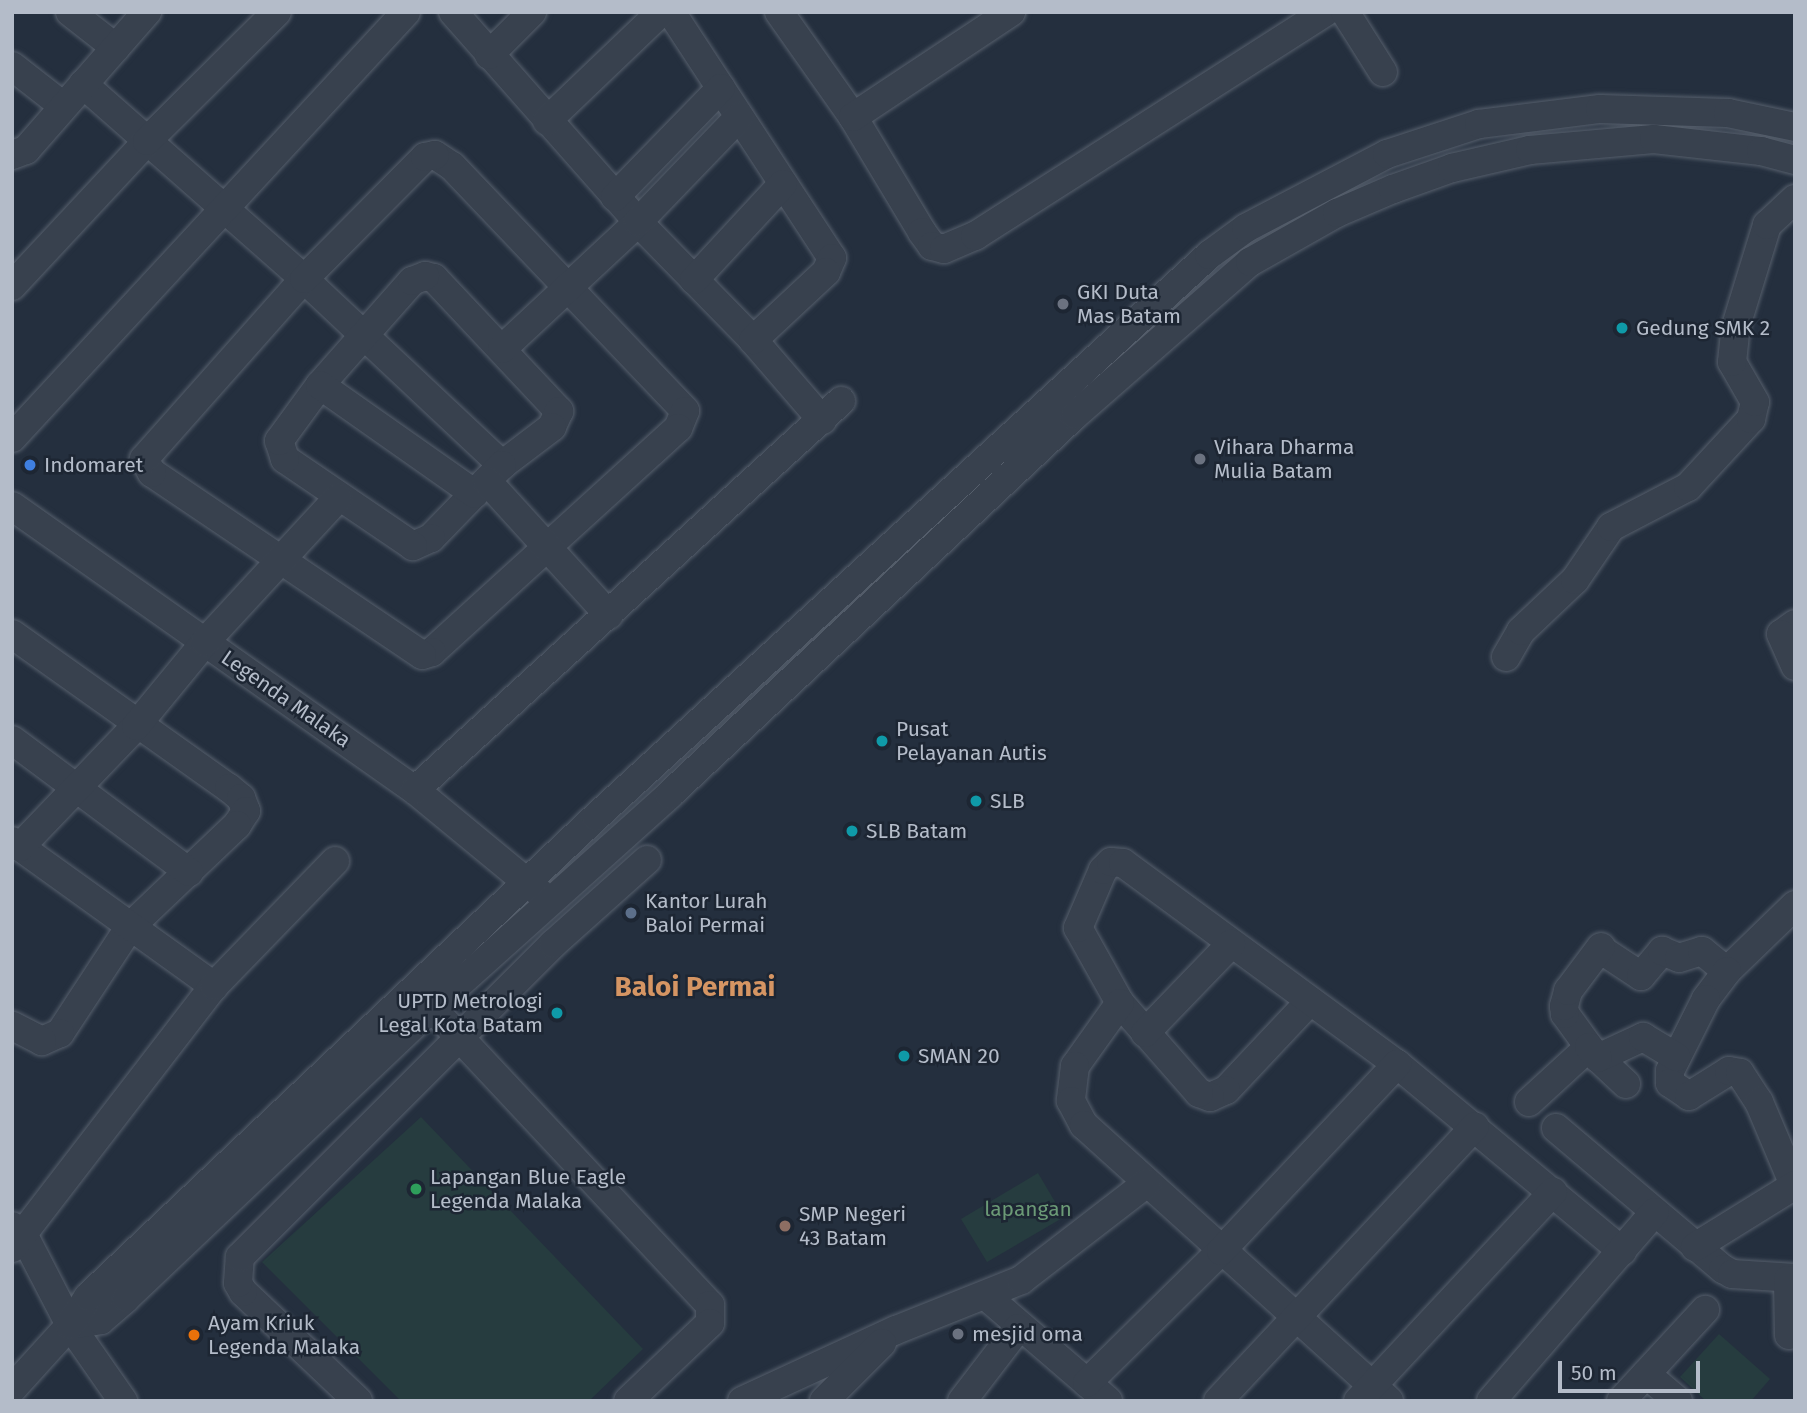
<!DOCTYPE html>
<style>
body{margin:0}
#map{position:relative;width:1807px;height:1413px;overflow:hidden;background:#242f3e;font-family:"Fira Sans",sans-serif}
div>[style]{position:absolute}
.green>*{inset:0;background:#263c3f}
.roads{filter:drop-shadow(0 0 2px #565f6c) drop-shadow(0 0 2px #565f6c)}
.minor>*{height:28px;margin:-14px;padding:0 14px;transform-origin:14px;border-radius:14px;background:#38414e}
.dots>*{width:19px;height:19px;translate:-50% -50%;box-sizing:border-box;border:4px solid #1d2633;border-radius:50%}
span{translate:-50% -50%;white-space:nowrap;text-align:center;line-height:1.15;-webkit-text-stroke:5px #1d2633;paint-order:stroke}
.poi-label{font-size:21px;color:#b4bcc9}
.left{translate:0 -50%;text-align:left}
.right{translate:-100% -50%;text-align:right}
.street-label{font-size:21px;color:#b4bcc9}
.park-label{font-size:21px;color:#6b9a76}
.district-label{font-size:28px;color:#d59563;font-weight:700}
.frame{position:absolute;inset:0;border:14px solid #b4bcc9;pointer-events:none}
.scale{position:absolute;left:1558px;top:1361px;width:142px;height:32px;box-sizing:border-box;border:4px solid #b4bcc9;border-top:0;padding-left:9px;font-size:21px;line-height:24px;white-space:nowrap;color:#b4bcc9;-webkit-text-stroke:5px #1d2633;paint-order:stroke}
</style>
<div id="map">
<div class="green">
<i style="clip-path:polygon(421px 1117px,643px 1349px,589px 1401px,401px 1401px,262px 1262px)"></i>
<i style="clip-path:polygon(1038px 1173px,1064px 1217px,987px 1262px,961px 1219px)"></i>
<i style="clip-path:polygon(1719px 1334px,1770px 1379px,1751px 1401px,1706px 1401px,1680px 1377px)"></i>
</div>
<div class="roads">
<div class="minor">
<i style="left:70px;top:12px;width:58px;rotate:38deg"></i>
<i style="left:453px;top:12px;width:280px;rotate:48.6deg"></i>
<i style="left:638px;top:222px;width:165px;rotate:45.7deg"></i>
<i style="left:753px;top:340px;width:106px;rotate:49.2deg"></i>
<i style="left:671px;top:12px;width:294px;rotate:56.8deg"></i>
<i style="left:832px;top:258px;width:15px;rotate:113deg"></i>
<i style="left:826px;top:272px;width:100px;rotate:137deg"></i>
<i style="left:779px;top:12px;width:128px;rotate:54.8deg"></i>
<i style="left:853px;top:117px;width:134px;rotate:59deg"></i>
<i style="left:922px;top:232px;width:17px;rotate:54deg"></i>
<i style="left:932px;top:246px;width:12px;rotate:14deg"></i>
<i style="left:944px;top:249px;width:34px;rotate:-23deg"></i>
<i style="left:975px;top:236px;width:416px;rotate:-32.6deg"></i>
<i style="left:1345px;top:12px;width:71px;rotate:57.7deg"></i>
<i style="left:489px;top:55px;width:61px;rotate:-45deg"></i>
<i style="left:12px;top:66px;width:65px;rotate:38.1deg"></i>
<i style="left:83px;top:84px;width:295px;rotate:41.4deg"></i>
<i style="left:304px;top:279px;width:272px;rotate:43.2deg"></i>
<i style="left:853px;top:117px;width:190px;rotate:-33.6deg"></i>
<i style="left:547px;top:121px;width:158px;rotate:-43.7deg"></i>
<i style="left:12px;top:155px;width:15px;rotate:-20deg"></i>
<i style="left:26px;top:150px;width:184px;rotate:-48.8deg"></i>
<i style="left:435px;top:155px;width:20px;rotate:33deg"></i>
<i style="left:452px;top:166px;width:338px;rotate:46.4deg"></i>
<i style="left:685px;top:411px;width:18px;rotate:112deg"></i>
<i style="left:678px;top:428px;width:333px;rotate:137.7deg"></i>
<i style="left:432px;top:652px;width:10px;rotate:163deg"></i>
<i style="left:422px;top:655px;width:326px;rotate:-146deg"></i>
<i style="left:152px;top:473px;width:16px;rotate:-120deg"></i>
<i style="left:144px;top:459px;width:241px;rotate:-48.4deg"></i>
<i style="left:304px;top:279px;width:172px;rotate:-45.2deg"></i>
<i style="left:425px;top:157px;width:10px;rotate:-11deg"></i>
<i style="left:615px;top:197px;width:152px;rotate:-45.8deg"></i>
<i style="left:425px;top:276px;width:9px;rotate:13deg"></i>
<i style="left:434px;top:278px;width:183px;rotate:46.8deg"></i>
<i style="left:559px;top:411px;width:17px;rotate:114deg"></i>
<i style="left:552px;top:427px;width:63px;rotate:142.8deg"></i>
<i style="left:502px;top:465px;width:102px;rotate:134.2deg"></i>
<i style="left:431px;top:538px;width:20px;rotate:156deg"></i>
<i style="left:413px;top:546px;width:155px;rotate:-145.8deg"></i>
<i style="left:285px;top:459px;width:19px;rotate:-108deg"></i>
<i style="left:279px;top:441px;width:69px;rotate:-53.8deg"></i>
<i style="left:320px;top:385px;width:139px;rotate:-48.5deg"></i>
<i style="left:412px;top:281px;width:14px;rotate:-21deg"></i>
<i style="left:694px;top:280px;width:131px;rotate:-47.2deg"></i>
<i style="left:12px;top:286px;width:198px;rotate:-47deg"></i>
<i style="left:147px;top:141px;width:183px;rotate:-44.8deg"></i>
<i style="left:502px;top:349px;width:186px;rotate:-43deg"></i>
<i style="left:638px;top:222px;width:146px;rotate:-46.1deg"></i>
<i style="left:320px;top:385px;width:189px;rotate:35.1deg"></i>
<i style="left:12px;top:438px;width:580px;rotate:-47.23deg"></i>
<i style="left:487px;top:481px;width:181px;rotate:47.7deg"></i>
<i style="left:12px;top:506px;width:493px;rotate:35.2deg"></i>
<i style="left:415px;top:790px;width:162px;rotate:39.5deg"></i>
<i style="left:1795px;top:624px;width:17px;rotate:144deg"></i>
<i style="left:1781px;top:634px;width:35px;rotate:66deg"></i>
<i style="left:12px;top:634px;width:266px;rotate:35.4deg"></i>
<i style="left:229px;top:788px;width:16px;rotate:40deg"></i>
<i style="left:241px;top:798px;width:14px;rotate:69deg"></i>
<i style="left:246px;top:811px;width:17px;rotate:123deg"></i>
<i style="left:237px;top:825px;width:149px;rotate:136.4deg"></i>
<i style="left:129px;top:928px;width:126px;rotate:123.3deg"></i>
<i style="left:60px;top:1033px;width:20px;rotate:156deg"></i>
<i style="left:42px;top:1041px;width:34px;rotate:-153deg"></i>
<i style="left:1506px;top:657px;width:30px;rotate:-60deg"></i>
<i style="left:1521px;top:631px;width:74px;rotate:-43.4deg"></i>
<i style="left:1575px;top:580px;width:64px;rotate:-55.8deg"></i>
<i style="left:1611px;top:527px;width:87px;rotate:-27.5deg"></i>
<i style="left:1688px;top:487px;width:93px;rotate:-47.2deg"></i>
<i style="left:1751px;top:419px;width:17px;rotate:-77deg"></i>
<i style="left:1755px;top:402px;width:46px;rotate:-119.9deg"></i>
<i style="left:1732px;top:362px;width:36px;rotate:-84deg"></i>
<i style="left:1736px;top:326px;width:106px;rotate:-72.9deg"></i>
<i style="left:1767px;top:225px;width:38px;rotate:-43deg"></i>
<i style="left:12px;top:740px;width:221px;rotate:36.7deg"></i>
<i style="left:415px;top:790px;width:577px;rotate:-42.4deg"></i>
<i style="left:12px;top:841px;width:249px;rotate:35.7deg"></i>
<i style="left:20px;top:847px;width:168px;rotate:-46.2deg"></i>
<i style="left:136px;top:726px;width:109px;rotate:-50.6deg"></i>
<i style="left:205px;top:642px;width:196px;rotate:-47.3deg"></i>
<i style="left:1600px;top:949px;width:49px;rotate:33.4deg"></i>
<i style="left:1641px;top:976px;width:33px;rotate:-50deg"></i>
<i style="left:1662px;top:951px;width:18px;rotate:22deg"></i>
<i style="left:1679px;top:958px;width:24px;rotate:-17deg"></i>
<i style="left:1702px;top:951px;width:32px;rotate:39deg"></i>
<i style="left:1727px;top:971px;width:95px;rotate:-44.1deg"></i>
<i style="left:1727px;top:971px;width:35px;rotate:127deg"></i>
<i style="left:1706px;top:999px;width:80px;rotate:116.6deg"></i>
<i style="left:1670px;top:1071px;width:12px;rotate:90deg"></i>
<i style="left:1670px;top:1083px;width:23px;rotate:34deg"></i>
<i style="left:1689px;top:1096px;width:47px;rotate:-32deg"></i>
<i style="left:1729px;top:1071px;width:11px;rotate:10deg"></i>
<i style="left:1740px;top:1073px;width:35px;rotate:57deg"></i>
<i style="left:1759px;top:1102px;width:90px;rotate:67.1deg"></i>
<i style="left:1310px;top:1001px;width:122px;rotate:133.3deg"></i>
<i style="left:1226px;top:1090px;width:17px;rotate:156deg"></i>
<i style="left:1210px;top:1097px;width:12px;rotate:-160deg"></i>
<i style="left:1199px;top:1093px;width:120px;rotate:-131.3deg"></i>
<i style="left:1120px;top:1003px;width:86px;rotate:-119.2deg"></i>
<i style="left:1078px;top:928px;width:63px;rotate:-66.7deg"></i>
<i style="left:1103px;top:870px;width:11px;rotate:-45deg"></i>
<i style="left:1111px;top:862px;width:12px;rotate:5deg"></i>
<i style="left:1123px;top:863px;width:340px;rotate:36.3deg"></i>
<i style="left:1397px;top:1064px;width:293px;rotate:39.7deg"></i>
<i style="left:1120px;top:1003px;width:77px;rotate:125.5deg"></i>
<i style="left:1075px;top:1066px;width:35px;rotate:97deg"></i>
<i style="left:1071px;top:1101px;width:27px;rotate:62deg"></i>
<i style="left:1084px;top:1125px;width:411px;rotate:42.1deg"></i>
<i style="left:432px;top:1008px;width:407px;rotate:46.9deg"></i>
<i style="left:710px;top:1305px;width:18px;rotate:90deg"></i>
<i style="left:710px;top:1323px;width:113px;rotate:136.4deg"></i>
<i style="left:1145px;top:1033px;width:124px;rotate:-46deg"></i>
<i style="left:1589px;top:1047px;width:41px;rotate:-126deg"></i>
<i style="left:1565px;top:1014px;width:8px;rotate:-97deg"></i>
<i style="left:1564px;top:1006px;width:16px;rotate:-75deg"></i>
<i style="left:1568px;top:991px;width:55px;rotate:-53.1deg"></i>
<i style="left:1626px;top:1084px;width:38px;rotate:-137deg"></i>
<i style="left:1598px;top:1058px;width:50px;rotate:-25deg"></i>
<i style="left:1643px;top:1037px;width:39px;rotate:31deg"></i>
<i style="left:1529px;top:1102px;width:81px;rotate:-42.5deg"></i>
<i style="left:1589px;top:1047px;width:14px;rotate:51deg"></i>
<i style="left:1556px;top:1128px;width:219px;rotate:40.2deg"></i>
<i style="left:1723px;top:1269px;width:10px;rotate:29deg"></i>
<i style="left:1732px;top:1274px;width:63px;rotate:3.6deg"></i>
<i style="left:12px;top:1226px;width:14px;rotate:36deg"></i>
<i style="left:23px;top:1234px;width:102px;rotate:62.7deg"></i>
<i style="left:70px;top:1325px;width:93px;rotate:55.1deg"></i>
<i style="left:1695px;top:1247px;width:118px;rotate:-31.8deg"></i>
<i style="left:12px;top:1248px;width:331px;rotate:-52.4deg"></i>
<i style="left:214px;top:986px;width:174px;rotate:-45.9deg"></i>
<i style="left:1788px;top:1280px;width:55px;rotate:89deg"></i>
<i style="left:986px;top:1296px;width:161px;rotate:40.7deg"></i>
<i style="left:70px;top:1325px;width:31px;rotate:-9deg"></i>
<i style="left:101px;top:1320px;width:33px;rotate:-41deg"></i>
<i style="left:126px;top:1298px;width:422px;rotate:-43.5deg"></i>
<i style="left:432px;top:1008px;width:319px;rotate:-41.9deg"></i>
<i style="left:669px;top:795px;width:556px;rotate:-43.11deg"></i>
<i style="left:1075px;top:415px;width:232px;rotate:-41.2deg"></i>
<i style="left:1250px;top:262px;width:100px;rotate:-29.4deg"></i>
<i style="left:1337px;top:213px;width:61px;rotate:-23.2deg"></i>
<i style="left:1393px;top:189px;width:63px;rotate:-19.6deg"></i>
<i style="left:1452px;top:168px;width:80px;rotate:-13deg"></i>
<i style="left:1530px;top:150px;width:124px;rotate:-5.1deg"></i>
<i style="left:1654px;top:139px;width:108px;rotate:6.4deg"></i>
<i style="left:1761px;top:151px;width:35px;rotate:15deg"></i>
<i style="left:1646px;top:1374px;width:42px;rotate:40.2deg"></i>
<i style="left:1087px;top:1383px;width:188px;rotate:-44.6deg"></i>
<i style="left:1221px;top:1251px;width:257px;rotate:-46.7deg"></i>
<i style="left:12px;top:1389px;width:86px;rotate:-47.8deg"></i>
<i style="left:70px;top:1325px;width:33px;rotate:-57deg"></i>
<i style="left:88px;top:1297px;width:699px;rotate:-43.38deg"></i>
<i style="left:596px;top:817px;width:832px;rotate:-42.51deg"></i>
<i style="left:1209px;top:255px;width:46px;rotate:-36.1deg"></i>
<i style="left:1246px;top:228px;width:159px;rotate:-27.7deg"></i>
<i style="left:1387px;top:154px;width:97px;rotate:-18.1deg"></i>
<i style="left:1479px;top:124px;width:122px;rotate:-7.1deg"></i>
<i style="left:1600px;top:109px;width:128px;rotate:1.8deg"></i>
<i style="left:1728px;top:113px;width:68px;rotate:11.8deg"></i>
<i style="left:358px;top:1401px;width:158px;rotate:-136.5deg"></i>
<i style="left:243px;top:1292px;width:10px;rotate:-119deg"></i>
<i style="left:238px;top:1283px;width:26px;rotate:-86deg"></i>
<i style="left:240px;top:1257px;width:443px;rotate:-45deg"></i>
<i style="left:553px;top:944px;width:126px;rotate:-41.8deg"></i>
<i style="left:742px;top:1401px;width:170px;rotate:-24.8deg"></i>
<i style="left:896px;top:1330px;width:135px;rotate:-21.8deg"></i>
<i style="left:1021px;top:1280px;width:159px;rotate:-37.6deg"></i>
<i style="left:824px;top:1401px;width:82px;rotate:-45deg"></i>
<i style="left:962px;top:1401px;width:92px;rotate:-52.5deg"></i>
<i style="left:1218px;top:1401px;width:376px;rotate:-46.9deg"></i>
<i style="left:1358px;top:1401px;width:286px;rotate:-47deg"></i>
<i style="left:1491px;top:1401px;width:250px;rotate:-49.1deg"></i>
<i style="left:1621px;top:1401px;width:124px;rotate:-47.3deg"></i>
</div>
</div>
<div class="dots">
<i style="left:1063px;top:304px;background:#6b7280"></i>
<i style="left:1622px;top:328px;background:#0f9aa8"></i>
<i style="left:1200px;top:459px;background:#6b7280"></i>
<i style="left:30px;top:465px;background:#3f7fe0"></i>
<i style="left:882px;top:741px;background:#0f9aa8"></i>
<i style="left:976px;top:801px;background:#0f9aa8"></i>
<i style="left:852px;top:831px;background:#0f9aa8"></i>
<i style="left:631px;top:913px;background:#5c6f8a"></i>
<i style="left:557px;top:1013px;background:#0f9aa8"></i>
<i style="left:904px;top:1056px;background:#0f9aa8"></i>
<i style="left:416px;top:1189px;background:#2e9e5b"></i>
<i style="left:785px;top:1226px;background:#8d6e63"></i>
<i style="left:958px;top:1334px;background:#6b7280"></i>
<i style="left:194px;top:1335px;background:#e8710a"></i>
</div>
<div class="poi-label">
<span class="left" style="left:1077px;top:304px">GKI Duta<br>Mas Batam</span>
<span class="left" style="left:1636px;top:328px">Gedung SMK 2</span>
<span class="left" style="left:1214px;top:459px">Vihara Dharma<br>Mulia Batam</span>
<span class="left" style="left:44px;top:465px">Indomaret</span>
<span class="left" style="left:896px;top:741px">Pusat<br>Pelayanan Autis</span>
<span class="left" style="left:990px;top:801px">SLB</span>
<span class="left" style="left:866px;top:831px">SLB Batam</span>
<span class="left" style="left:645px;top:913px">Kantor Lurah<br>Baloi Permai</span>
<span class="right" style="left:543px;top:1013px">UPTD Metrologi<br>Legal Kota Batam</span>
<span class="left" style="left:918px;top:1056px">SMAN 20</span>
<span class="left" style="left:430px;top:1189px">Lapangan Blue Eagle<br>Legenda Malaka</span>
<span class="left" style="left:799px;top:1226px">SMP Negeri<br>43 Batam</span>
<span class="left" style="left:208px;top:1335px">Ayam Kriuk<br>Legenda Malaka</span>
<span class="left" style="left:972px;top:1334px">mesjid oma</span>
</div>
<div class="street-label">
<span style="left:286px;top:699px;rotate:35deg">Legenda Malaka</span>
</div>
<div class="park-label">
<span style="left:1028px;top:1209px">lapangan</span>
</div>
<div class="district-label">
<span style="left:695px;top:987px">Baloi Permai</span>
</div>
<div class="frame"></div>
<div class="scale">50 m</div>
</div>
